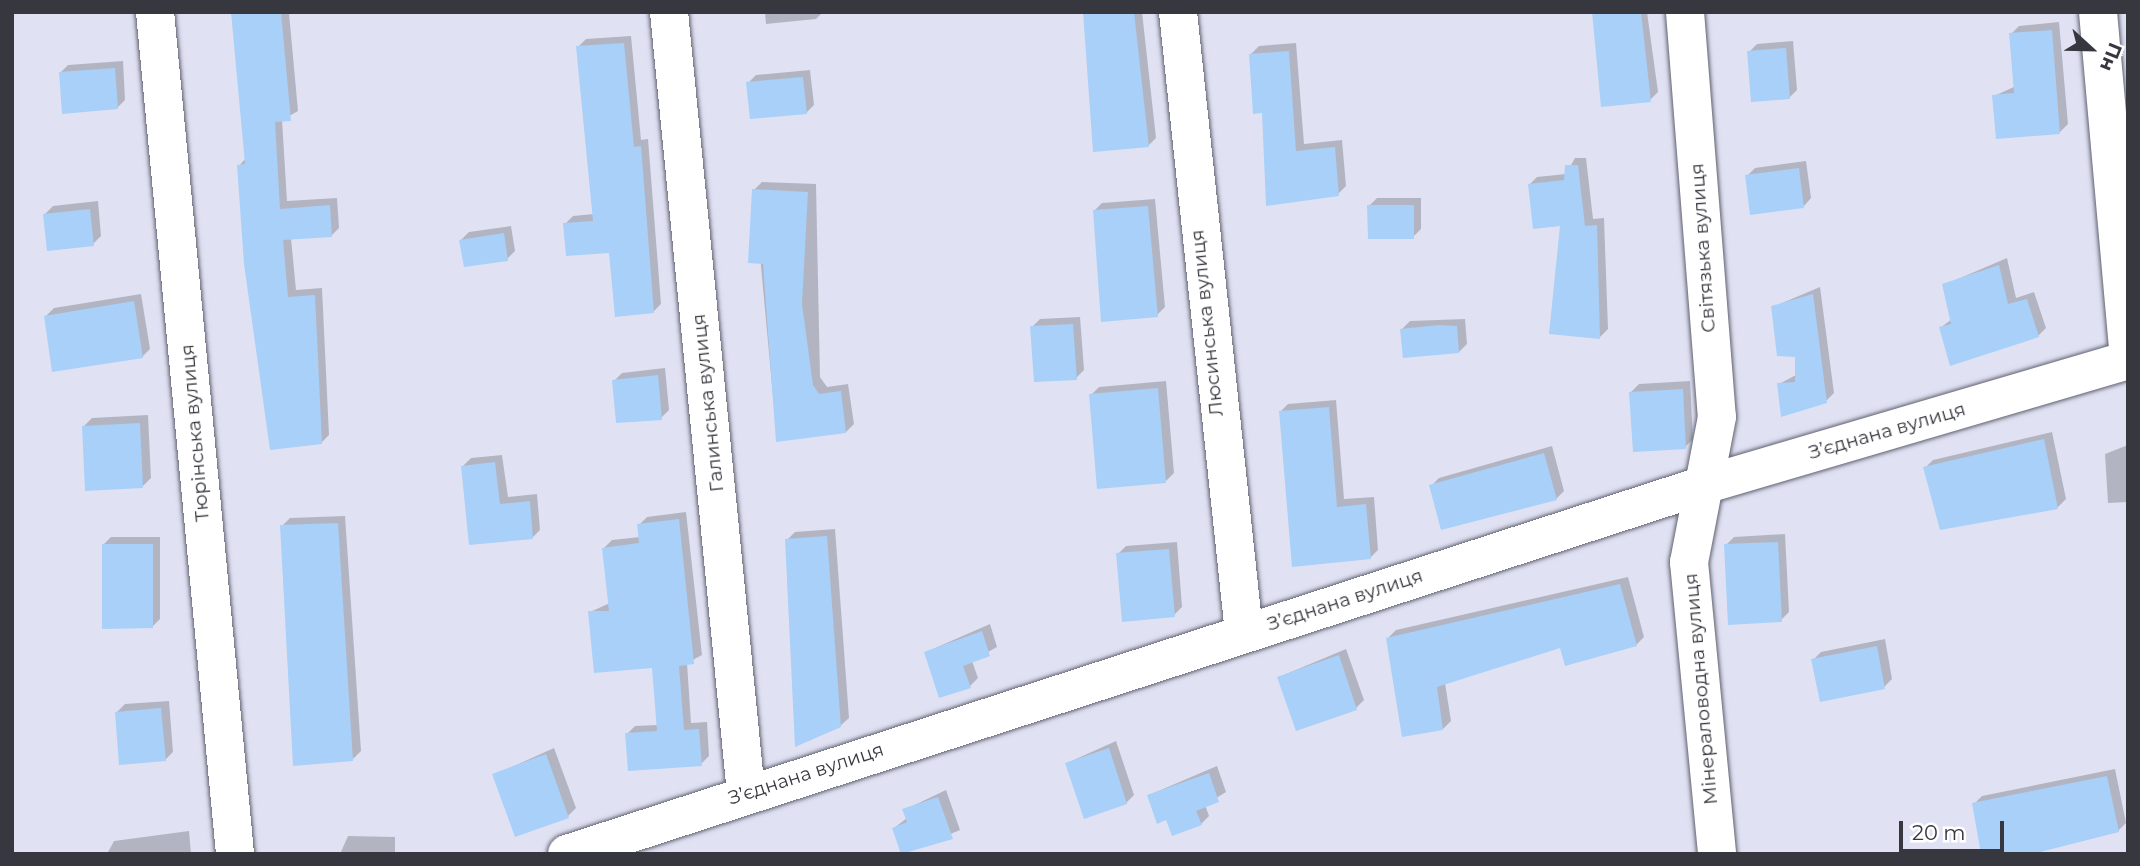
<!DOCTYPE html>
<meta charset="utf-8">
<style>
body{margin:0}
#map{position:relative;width:2140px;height:866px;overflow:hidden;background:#e0e2f3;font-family:Montserrat,sans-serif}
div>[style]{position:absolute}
.shadow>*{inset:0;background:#0003}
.building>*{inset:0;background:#a8d0f8}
.roads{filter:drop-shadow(0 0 2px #5f6170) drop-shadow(0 0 2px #5f6170)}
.street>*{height:38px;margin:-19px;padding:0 19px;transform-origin:19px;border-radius:19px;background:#fff}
.secondary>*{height:38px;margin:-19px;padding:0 19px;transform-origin:19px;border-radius:19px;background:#fff}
span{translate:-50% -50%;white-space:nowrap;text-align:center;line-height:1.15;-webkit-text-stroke:5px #fff;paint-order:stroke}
.street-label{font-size:19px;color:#37383f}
.frame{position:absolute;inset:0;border:14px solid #37383f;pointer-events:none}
.north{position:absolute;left:2056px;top:14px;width:70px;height:70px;-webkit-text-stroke:5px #fff;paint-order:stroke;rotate:112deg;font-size:19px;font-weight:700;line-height:28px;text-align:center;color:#37383f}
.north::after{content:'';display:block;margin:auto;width:24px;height:32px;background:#37383f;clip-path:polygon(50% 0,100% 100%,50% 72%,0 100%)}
.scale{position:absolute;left:1899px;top:821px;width:105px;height:32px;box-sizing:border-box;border:4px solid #37383f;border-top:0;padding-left:9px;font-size:21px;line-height:24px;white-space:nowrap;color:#37383f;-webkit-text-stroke:5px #fff;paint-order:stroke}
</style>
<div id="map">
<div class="shadow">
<i style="clip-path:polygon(54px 12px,82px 12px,55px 14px)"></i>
<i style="clip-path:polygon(235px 12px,299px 12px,289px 13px,298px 111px,282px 120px,287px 201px,337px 198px,339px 228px,331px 236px,291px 238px,296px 290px,322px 288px,329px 435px,321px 443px,239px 166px,246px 158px)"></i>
<i style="clip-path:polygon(765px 12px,823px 12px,816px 19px,766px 24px)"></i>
<i style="clip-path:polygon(1086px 12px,1142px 12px,1156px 138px,1148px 146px)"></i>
<i style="clip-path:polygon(1594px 12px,1647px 12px,1658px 92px,1650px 100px)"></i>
<i style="clip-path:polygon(2059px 22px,2068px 124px,2060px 132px,1994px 96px,2016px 86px,2011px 34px,2019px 26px)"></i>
<i style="clip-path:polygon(631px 36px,641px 140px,648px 139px,661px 304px,653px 312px,610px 251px,565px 224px,573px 216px,594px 214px,578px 47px,586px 39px)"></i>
<i style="clip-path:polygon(1793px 41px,1797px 90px,1789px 98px,1749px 52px,1757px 44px)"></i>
<i style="clip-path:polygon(1296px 43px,1304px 144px,1342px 140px,1346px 186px,1338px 194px,1267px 204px,1263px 112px,1251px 54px,1259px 46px)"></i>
<i style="clip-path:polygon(123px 61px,125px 100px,117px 108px,60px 73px,68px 65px)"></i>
<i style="clip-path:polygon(810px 70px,814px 105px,806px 113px,748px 83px,756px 75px)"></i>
<i style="clip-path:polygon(1575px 158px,1586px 158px,1593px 219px,1604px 218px,1608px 329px,1600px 337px,1562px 224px,1529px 185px,1537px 177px,1566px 174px)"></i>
<i style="clip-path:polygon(1806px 161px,1811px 198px,1804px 206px,1747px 176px,1755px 168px)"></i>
<i style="clip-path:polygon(762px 182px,816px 184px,820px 377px,827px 387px,848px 384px,854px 424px,846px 432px,777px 440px,754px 190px)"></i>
<i style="clip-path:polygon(1377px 198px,1421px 198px,1421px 229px,1413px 237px,1369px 206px)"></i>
<i style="clip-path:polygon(1155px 199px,1165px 307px,1157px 315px,1094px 211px,1102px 203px)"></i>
<i style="clip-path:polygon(98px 201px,101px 236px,93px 244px,45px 214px,53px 206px)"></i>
<i style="clip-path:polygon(511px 226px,515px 251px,507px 259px,461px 240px,469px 232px)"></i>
<i style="clip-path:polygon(2007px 258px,2016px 298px,2034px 292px,2046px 328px,2038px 336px,1940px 328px,1952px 319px,1944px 285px)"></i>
<i style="clip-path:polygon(1820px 287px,1834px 393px,1826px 401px,1779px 384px,1796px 375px,1797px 356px,1773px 307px)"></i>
<i style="clip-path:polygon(141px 294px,150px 349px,142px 357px,46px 316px,54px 308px)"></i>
<i style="clip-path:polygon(1080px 317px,1084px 370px,1076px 378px,1032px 327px,1040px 319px)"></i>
<i style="clip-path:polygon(1465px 319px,1467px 344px,1459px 352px,1402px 329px,1410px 321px)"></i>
<i style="clip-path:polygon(665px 368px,669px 410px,661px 418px,614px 381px,622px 373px)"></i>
<i style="clip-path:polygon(1166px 381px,1174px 473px,1166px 481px,1091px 395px,1099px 387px)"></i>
<i style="clip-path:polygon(1690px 381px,1693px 439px,1685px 447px,1631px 392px,1639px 384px)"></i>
<i style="clip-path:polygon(1336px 400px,1344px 499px,1374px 497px,1378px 550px,1370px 558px,1293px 565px,1280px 412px,1288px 404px)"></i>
<i style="clip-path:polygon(148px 415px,151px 478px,143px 486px,84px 426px,92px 418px)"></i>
<i style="clip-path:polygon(2052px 432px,2066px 499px,2058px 507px,1925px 468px,1933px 460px)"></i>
<i style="clip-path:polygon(2128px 445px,2128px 502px,2108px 503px,2105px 454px)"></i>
<i style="clip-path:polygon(1552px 446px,1564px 491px,1556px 499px,1431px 486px,1439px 478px)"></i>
<i style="clip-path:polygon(502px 455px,508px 497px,537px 494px,540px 530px,532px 538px,463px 466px,471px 458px)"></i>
<i style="clip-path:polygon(686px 512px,702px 655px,687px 663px,691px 723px,707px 722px,709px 756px,701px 764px,627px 734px,635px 726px,658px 725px,654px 666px,590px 612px,610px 603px,604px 548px,612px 540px,640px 537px,639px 525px,647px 517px)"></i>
<i style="clip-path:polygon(345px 516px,361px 751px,353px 759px,282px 526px,290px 518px)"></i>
<i style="clip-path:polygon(835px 529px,849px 718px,840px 726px,787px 540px,795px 532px)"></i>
<i style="clip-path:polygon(1785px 534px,1789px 612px,1781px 620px,1726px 545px,1734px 537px)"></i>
<i style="clip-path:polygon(111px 537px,160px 537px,160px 619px,152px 627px,103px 545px)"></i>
<i style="clip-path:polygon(1177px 542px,1182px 607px,1174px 615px,1118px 554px,1126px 546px)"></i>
<i style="clip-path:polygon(1628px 577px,1644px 637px,1636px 645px,1562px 645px,1445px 683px,1451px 721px,1443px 729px,1388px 638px,1396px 630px)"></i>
<i style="clip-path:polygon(990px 624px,997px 647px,972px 661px,978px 678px,970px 686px,926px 652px)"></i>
<i style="clip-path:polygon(1885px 639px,1892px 679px,1884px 687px,1813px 660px,1821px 652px)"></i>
<i style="clip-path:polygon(1346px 649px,1364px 700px,1356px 708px,1279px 677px)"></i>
<i style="clip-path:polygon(169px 701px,173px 752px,165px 760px,117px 712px,125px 704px)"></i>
<i style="clip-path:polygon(1116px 741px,1134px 795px,1126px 803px,1067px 763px)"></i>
<i style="clip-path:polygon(554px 748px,576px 808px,568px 816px,494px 775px)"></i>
<i style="clip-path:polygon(1217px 766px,1226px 792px,1205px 805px,1209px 816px,1201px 824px,1167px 818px,1149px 795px)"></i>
<i style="clip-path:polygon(2115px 769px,2126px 823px,2118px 831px,1974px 804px,1982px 796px)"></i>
<i style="clip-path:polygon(946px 790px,960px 830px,903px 854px,894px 828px,907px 818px,904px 810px)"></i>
<i style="clip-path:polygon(189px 831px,191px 854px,107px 854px,114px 841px)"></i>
<i style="clip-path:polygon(348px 836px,395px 837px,395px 854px,340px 854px)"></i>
</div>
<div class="building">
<i style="clip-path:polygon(231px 12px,281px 12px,291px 121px,275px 122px,280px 209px,330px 205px,332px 237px,283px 240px,288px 297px,315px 295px,322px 444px,270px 450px,244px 264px,237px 165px,245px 164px)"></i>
<i style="clip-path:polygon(1083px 12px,1134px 12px,1149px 147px,1093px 152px)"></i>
<i style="clip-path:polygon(1592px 12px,1641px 12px,1651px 102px,1601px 107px)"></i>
<i style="clip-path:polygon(2052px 30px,2060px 134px,1996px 139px,1992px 95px,2014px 93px,2009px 33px)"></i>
<i style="clip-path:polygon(624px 43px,634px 147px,641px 146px,654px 313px,615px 317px,609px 253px,566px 256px,563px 223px,593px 221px,576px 46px)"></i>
<i style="clip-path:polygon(1786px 48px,1790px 99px,1751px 102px,1747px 51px)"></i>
<i style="clip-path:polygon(1289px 51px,1296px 151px,1335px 147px,1339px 196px,1266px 206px,1262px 113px,1253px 114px,1249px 54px)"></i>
<i style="clip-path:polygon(115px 68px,118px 109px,62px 114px,59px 72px)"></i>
<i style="clip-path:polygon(803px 77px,807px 114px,750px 119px,746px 82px)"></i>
<i style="clip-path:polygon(1565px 165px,1578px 165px,1585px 226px,1597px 225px,1600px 339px,1549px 334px,1560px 226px,1533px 229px,1528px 184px,1564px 180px)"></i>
<i style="clip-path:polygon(1799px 168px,1804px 208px,1750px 215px,1745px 175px)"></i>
<i style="clip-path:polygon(752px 189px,808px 192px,802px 304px,813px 385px,819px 394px,841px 391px,846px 433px,776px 442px,763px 264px,748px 263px)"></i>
<i style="clip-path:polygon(1367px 205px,1414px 205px,1414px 239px,1368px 239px)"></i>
<i style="clip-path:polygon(1148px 206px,1158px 317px,1101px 322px,1093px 210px)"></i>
<i style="clip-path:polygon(90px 209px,94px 246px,47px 251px,43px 214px)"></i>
<i style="clip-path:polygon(504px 233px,508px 261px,464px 267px,459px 240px)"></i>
<i style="clip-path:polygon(1999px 265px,2008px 304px,2027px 299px,2039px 337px,1950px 366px,1939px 327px,1951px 324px,1942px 284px)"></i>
<i style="clip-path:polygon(1813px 294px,1827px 403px,1781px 417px,1777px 383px,1795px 382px,1795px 357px,1777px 356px,1771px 306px)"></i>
<i style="clip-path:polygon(134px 301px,143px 358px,52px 372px,44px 316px)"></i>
<i style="clip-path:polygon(1073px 324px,1077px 380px,1034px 382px,1030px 326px)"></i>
<i style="clip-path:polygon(1439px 325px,1457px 326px,1459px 353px,1403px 358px,1400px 329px)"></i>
<i style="clip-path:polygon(658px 375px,662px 420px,616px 423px,612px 380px)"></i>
<i style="clip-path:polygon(1158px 388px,1166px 483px,1097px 489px,1089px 394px)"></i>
<i style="clip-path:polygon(1683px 389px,1686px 449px,1633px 452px,1629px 392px)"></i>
<i style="clip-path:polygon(1329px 407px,1337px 507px,1366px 504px,1371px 559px,1292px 567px,1279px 411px)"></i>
<i style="clip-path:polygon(140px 423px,143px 488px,85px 491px,82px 426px)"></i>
<i style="clip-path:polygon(2044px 439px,2058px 509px,1940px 530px,1923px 467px)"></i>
<i style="clip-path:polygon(1544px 453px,1557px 500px,1441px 530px,1429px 485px)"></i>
<i style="clip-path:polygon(495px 462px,500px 504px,530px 501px,533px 539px,469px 545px,461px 466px)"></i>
<i style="clip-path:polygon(679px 519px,694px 664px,679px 666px,684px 730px,699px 729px,702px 766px,628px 771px,625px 733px,657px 731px,652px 668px,594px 673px,588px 611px,609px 611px,602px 548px,639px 543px,637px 524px)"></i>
<i style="clip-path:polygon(338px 523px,353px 761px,293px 766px,280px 525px)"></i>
<i style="clip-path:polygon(827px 536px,841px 727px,795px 747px,785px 539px)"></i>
<i style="clip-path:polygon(1778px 542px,1782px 622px,1728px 625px,1724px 544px)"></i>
<i style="clip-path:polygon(102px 544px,153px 544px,153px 628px,102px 629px)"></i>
<i style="clip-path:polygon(1169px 549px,1175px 617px,1122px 622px,1116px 553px)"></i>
<i style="clip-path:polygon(1620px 584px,1637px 646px,1565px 666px,1560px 648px,1437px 687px,1443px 730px,1402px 737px,1386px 638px)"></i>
<i style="clip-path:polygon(982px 631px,990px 656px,963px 666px,971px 688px,939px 698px,924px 652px)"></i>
<i style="clip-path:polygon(1877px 646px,1885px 689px,1820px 702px,1811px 659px)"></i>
<i style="clip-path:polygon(1339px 655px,1357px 710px,1296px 731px,1277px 677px)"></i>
<i style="clip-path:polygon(161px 708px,166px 761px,119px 765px,115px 712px)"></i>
<i style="clip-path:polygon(1109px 748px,1127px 804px,1084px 819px,1065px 763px)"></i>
<i style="clip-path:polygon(546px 754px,569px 818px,515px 837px,492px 774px)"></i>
<i style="clip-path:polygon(1209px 773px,1219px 802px,1196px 811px,1202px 825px,1172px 836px,1166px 820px,1157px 824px,1147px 795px)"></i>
<i style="clip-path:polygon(2107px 776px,2119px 832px,2032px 854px,1981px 854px,1972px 803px)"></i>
<i style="clip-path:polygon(938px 797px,953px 839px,901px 854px,892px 828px,907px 822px,902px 809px)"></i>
</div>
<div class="roads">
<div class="street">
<i style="left:669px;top:12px;width:785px;rotate:84.37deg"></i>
<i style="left:1178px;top:12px;width:624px;rotate:83.93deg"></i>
<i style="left:1685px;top:12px;width:406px;rotate:85.5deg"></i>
<i style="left:1717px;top:417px;width:148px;rotate:100.9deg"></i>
<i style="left:1689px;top:562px;width:293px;rotate:84.5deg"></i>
<i style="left:2098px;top:12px;width:335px;rotate:84.9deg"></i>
<i style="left:567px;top:854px;width:1199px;rotate:-17.98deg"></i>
<i style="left:1707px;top:484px;width:439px;rotate:-16.4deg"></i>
</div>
<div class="secondary">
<i style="left:155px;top:12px;width:846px;rotate:84.57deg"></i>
</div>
</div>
<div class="street-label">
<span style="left:1703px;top:248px;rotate:-94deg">Світязька вулиця</span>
<span style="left:1207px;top:323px;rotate:-96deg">Люсинська вулиця</span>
<span style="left:708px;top:403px;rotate:-96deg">Галинська вулиця</span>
<span style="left:1887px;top:431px;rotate:-16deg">З’єднана вулиця</span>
<span style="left:195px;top:433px;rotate:-95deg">Тюрінська вулиця</span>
<span style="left:1345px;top:600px;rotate:-18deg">З’єднана вулиця</span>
<span style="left:1701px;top:689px;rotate:-95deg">Мінераловодна вулиця</span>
<span style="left:806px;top:774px;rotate:-18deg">З’єднана вулиця</span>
</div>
<div class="frame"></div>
<div class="north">Пн</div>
<div class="scale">20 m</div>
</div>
